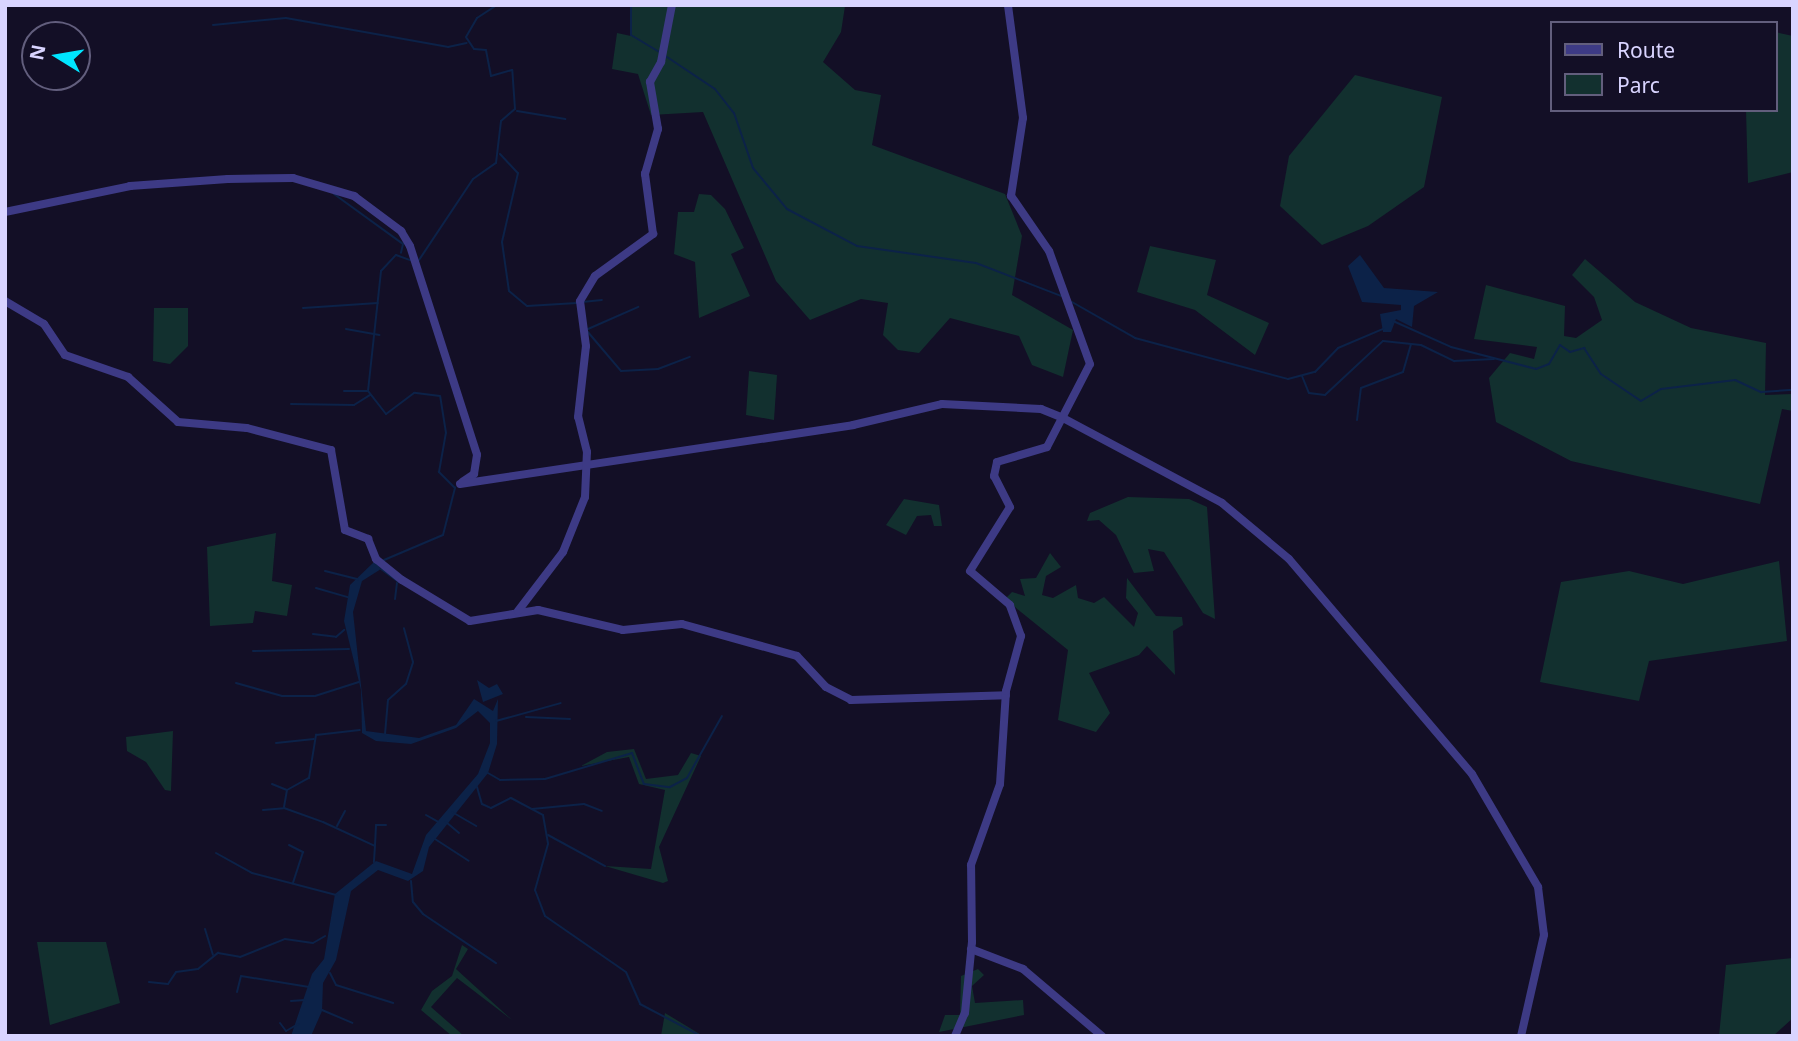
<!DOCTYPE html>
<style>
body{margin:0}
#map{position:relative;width:1798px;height:1041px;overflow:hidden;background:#130f26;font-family:"Noto Sans",sans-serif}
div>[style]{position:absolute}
.green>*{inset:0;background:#12302f}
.water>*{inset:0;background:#0c2248}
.stream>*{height:2px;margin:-1px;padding:0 1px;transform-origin:1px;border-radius:1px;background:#0c2248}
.minor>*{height:8px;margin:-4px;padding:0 4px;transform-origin:4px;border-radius:4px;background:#3d3a85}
span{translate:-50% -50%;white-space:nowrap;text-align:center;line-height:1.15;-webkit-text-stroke:6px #130f26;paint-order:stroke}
.frame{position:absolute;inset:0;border:7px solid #d9d4ff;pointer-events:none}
.legend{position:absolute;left:1550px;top:21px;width:228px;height:91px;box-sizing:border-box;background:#130f26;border:2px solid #625e7d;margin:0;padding:9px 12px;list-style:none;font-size:21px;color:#d9d4ff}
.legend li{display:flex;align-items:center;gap:14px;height:35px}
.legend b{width:35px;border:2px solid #625e7d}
.north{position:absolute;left:21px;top:21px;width:70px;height:70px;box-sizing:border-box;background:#130f26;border:2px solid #625e7d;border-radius:50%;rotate:281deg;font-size:19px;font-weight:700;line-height:28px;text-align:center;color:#d9d4ff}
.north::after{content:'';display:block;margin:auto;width:24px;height:32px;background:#00e5ff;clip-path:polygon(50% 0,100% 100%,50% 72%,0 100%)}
</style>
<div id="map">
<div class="green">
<i style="clip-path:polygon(631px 5px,845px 6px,841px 32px,823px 62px,855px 90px,881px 95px,872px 145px,1005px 194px,1022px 236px,1012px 295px,1073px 330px,1063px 377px,1032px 365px,1019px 336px,950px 318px,919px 353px,898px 350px,883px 335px,888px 303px,861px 299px,810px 320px,776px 281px,703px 112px,651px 115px,638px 74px,612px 69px,617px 33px,631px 36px)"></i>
<i style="clip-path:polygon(1775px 32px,1793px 36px,1793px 172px,1748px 183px,1746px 110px,1775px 110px)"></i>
<i style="clip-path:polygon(1355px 75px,1442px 97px,1424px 187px,1368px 226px,1322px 245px,1280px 206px,1289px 156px)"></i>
<i style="clip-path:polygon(699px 194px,711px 195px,725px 209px,744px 248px,731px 254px,750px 296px,699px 318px,695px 262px,674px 254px,678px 212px,694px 212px)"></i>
<i style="clip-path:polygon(1150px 246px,1216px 260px,1207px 295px,1269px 323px,1255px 355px,1195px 310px,1137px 292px)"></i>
<i style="clip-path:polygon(1585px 259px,1635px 302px,1691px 328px,1766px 343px,1765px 395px,1793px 394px,1793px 411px,1782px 409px,1760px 504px,1571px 461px,1496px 422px,1489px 378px,1510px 353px,1534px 359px,1537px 347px,1474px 339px,1486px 285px,1565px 306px,1564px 336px,1576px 338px,1602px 320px,1594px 297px,1572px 275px)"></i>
<i style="clip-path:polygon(154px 308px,188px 308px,188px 346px,170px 364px,153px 361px)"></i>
<i style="clip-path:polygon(749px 371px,777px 375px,774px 420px,746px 415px)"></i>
<i style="clip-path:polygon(1128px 497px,1189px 499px,1207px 507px,1215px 619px,1203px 613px,1164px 552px,1148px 549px,1154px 571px,1134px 573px,1116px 535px,1099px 520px,1087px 521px,1090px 513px)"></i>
<i style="clip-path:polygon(904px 499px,939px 505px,942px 526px,934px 526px,931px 515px,917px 516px,906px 535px,886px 525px)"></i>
<i style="clip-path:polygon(276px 533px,272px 581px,292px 585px,287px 616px,255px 611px,253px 623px,210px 626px,207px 547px)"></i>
<i style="clip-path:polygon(1050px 553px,1061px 567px,1046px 576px,1042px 595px,1053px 598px,1076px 585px,1078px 598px,1094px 603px,1104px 597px,1134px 627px,1138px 613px,1126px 598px,1127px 578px,1156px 616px,1182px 617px,1183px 625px,1173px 631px,1175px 675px,1147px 646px,1139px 655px,1089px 673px,1110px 713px,1096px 732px,1058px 720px,1068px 650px,1005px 599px,1012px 592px,1025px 596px,1020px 579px,1036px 578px)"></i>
<i style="clip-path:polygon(1779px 561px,1787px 641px,1649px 661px,1639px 701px,1540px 682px,1561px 582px,1629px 571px,1683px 584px)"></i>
<i style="clip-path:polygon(173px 731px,171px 791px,165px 790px,146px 762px,127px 751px,126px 737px)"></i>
<i style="clip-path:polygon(634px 749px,646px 779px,678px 775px,691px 753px,701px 756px,659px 847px,668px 881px,663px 883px,605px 866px,651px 869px,665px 790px,639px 784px,629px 757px,581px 766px,607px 752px)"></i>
<i style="clip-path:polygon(37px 942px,106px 942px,120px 1003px,50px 1025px)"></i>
<i style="clip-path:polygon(462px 945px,468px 949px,456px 969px,512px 1020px,457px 978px,431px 1007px,464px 1036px,452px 1036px,421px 1010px,432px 991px,452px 976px)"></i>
<i style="clip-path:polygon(1793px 958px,1793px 1018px,1773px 1036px,1719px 1036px,1726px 965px)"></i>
<i style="clip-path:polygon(978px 969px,984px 975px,972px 986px,975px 1003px,1023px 1000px,1024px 1015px,939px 1032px,945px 1015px,960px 1015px,961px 976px)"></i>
<i style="clip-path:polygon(665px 1013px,703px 1036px,661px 1036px)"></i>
</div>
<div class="water">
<i style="clip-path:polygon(1360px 255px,1384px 288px,1438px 292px,1414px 306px,1412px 327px,1396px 319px,1391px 332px,1383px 332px,1380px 314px,1401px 310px,1401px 305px,1362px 302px,1348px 266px)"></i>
<i style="clip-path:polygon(375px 561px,381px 569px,362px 581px,353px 612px,366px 731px,419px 738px,456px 725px,474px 699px,493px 711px,498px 699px,497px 744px,488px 773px,429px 847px,423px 871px,408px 881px,378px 870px,351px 891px,336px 960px,323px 983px,322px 1011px,311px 1036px,291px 1036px,312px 974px,324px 959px,335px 894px,376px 861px,412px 874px,426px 835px,478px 774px,490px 743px,490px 723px,478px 711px,456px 728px,411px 744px,376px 741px,362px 733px,361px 690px,344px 621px,350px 585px)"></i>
<i style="clip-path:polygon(477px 680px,489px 688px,497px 684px,503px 694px,483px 702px)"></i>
</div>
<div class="stream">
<i style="left:631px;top:5px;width:30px;rotate:90deg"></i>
<i style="left:631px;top:35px;width:33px;rotate:31deg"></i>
<i style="left:213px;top:25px;width:73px;rotate:-5.5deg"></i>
<i style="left:286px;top:18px;width:165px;rotate:10.1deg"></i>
<i style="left:448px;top:47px;width:19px;rotate:-12deg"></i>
<i style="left:664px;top:55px;width:61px;rotate:33.7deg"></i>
<i style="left:715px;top:89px;width:31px;rotate:52deg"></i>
<i style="left:734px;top:113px;width:58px;rotate:70.9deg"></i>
<i style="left:753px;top:168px;width:53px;rotate:50.3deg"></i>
<i style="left:787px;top:209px;width:79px;rotate:27.9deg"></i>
<i style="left:857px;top:246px;width:120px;rotate:8.1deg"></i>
<i style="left:976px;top:263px;width:91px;rotate:21.2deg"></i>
<i style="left:517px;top:111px;width:49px;rotate:9.5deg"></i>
<i style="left:500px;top:154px;width:26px;rotate:47deg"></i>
<i style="left:518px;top:173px;width:71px;rotate:103.1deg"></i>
<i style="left:502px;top:242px;width:49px;rotate:81.9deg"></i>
<i style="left:509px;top:291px;width:23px;rotate:40deg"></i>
<i style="left:527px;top:306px;width:50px;rotate:-3.4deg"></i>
<i style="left:334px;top:194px;width:85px;rotate:35.9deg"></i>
<i style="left:403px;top:244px;width:9px;rotate:103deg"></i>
<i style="left:419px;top:260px;width:97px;rotate:-56.3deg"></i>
<i style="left:473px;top:179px;width:28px;rotate:-35deg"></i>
<i style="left:496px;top:163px;width:42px;rotate:-83.2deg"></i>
<i style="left:501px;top:121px;width:18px;rotate:-41deg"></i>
<i style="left:515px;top:109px;width:39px;rotate:-94deg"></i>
<i style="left:512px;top:70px;width:22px;rotate:164deg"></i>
<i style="left:491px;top:76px;width:26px;rotate:-101deg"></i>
<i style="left:486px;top:50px;width:12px;rotate:-175deg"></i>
<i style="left:474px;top:49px;width:14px;rotate:-124deg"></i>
<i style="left:466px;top:37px;width:22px;rotate:-60deg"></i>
<i style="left:477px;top:18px;width:24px;rotate:-33deg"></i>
<i style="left:582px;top:302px;width:20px;rotate:-6deg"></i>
<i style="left:1072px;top:302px;width:73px;rotate:29.7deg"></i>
<i style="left:1135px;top:338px;width:158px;rotate:15deg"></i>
<i style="left:1288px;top:379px;width:28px;rotate:-15deg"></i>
<i style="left:1315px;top:372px;width:33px;rotate:-46deg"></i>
<i style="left:1338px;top:348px;width:49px;rotate:-22.9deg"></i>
<i style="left:303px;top:308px;width:75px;rotate:-3.8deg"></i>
<i style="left:1393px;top:321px;width:64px;rotate:24.1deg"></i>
<i style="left:1451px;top:347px;width:88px;rotate:14.5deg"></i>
<i style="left:1536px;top:369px;width:14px;rotate:-21deg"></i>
<i style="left:1549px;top:364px;width:22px;rotate:-60deg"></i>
<i style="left:1560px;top:345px;width:12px;rotate:35deg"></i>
<i style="left:1570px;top:352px;width:15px;rotate:-16deg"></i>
<i style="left:1584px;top:348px;width:31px;rotate:57deg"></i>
<i style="left:1601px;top:374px;width:48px;rotate:34deg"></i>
<i style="left:1641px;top:401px;width:23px;rotate:-31deg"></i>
<i style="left:1661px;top:389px;width:75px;rotate:-6.9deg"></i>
<i style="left:1735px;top:380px;width:29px;rotate:25deg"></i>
<i style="left:1761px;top:392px;width:32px;rotate:-4deg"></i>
<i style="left:346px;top:329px;width:34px;rotate:10deg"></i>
<i style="left:588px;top:329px;width:55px;rotate:-23.7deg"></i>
<i style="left:587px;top:331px;width:52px;rotate:49.6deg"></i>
<i style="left:621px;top:371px;width:37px;rotate:-3deg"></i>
<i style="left:658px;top:369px;width:34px;rotate:-21deg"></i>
<i style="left:1302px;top:376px;width:18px;rotate:68deg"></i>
<i style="left:1309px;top:393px;width:16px;rotate:7deg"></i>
<i style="left:1325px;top:395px;width:79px;rotate:-43deg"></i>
<i style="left:1383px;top:341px;width:38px;rotate:6deg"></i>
<i style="left:1421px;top:345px;width:37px;rotate:26deg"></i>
<i style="left:1454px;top:361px;width:40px;rotate:-2.9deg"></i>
<i style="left:344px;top:391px;width:24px"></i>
<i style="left:291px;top:404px;width:63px;rotate:0.9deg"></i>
<i style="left:354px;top:405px;width:19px;rotate:-32deg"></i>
<i style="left:1357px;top:420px;width:32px;rotate:-83deg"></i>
<i style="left:1361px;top:388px;width:45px;rotate:-20.9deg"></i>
<i style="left:1403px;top:372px;width:29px;rotate:-74deg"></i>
<i style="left:384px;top:560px;width:64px;rotate:-23deg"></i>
<i style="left:443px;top:535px;width:49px;rotate:-75.7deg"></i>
<i style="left:455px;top:488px;width:23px;rotate:-135deg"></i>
<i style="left:439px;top:472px;width:40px;rotate:-80deg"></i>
<i style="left:446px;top:433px;width:37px;rotate:-99deg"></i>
<i style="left:440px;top:396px;width:26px;rotate:-173deg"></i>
<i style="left:414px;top:393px;width:35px;rotate:143deg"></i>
<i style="left:386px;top:414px;width:29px;rotate:-128deg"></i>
<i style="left:368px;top:391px;width:121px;rotate:-83.8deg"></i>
<i style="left:381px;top:271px;width:22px;rotate:-47deg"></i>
<i style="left:396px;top:255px;width:15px;rotate:20deg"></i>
<i style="left:381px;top:569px;width:22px;rotate:36deg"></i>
<i style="left:325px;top:571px;width:34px;rotate:14deg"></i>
<i style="left:316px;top:588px;width:33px;rotate:16deg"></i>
<i style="left:395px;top:599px;width:16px;rotate:-83deg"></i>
<i style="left:313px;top:634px;width:23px;rotate:7deg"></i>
<i style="left:336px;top:637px;width:11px;rotate:-41deg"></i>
<i style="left:253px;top:651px;width:96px;rotate:-1.2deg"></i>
<i style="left:236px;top:683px;width:48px;rotate:15.8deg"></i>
<i style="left:282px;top:696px;width:33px"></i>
<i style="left:315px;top:696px;width:46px;rotate:-17.7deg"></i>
<i style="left:526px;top:717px;width:44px;rotate:2.6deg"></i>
<i style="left:496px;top:721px;width:67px;rotate:-15.5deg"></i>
<i style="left:385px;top:734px;width:34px;rotate:-85deg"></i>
<i style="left:388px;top:700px;width:24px;rotate:-42deg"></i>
<i style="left:406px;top:684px;width:23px;rotate:-72deg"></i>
<i style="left:413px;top:662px;width:35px;rotate:-105deg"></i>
<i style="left:276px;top:743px;width:38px;rotate:-6deg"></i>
<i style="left:488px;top:773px;width:14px;rotate:30deg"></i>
<i style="left:500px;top:780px;width:45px;rotate:-1.3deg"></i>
<i style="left:545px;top:779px;width:91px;rotate:-16.6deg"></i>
<i style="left:632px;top:753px;width:33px;rotate:69deg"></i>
<i style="left:644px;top:784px;width:26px;rotate:7deg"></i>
<i style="left:670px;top:787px;width:19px;rotate:-28deg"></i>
<i style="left:687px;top:778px;width:71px;rotate:-60.6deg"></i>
<i style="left:272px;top:784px;width:16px;rotate:22deg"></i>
<i style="left:477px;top:787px;width:18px;rotate:74deg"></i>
<i style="left:482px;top:804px;width:10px;rotate:24deg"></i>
<i style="left:491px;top:808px;width:22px;rotate:-27deg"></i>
<i style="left:511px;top:798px;width:36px;rotate:28deg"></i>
<i style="left:543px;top:815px;width:29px;rotate:80deg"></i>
<i style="left:548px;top:844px;width:48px;rotate:105.8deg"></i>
<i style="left:535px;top:890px;width:28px;rotate:69deg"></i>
<i style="left:545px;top:916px;width:98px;rotate:34.7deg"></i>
<i style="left:626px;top:972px;width:35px;rotate:66deg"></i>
<i style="left:640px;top:1004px;width:69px;rotate:27.7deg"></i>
<i style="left:284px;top:807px;width:17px;rotate:-80deg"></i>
<i style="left:287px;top:790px;width:25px;rotate:-29deg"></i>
<i style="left:309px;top:778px;width:44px;rotate:-80.8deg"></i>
<i style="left:316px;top:735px;width:44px;rotate:-6.5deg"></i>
<i style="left:532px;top:809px;width:52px;rotate:-5.5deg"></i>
<i style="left:584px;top:804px;width:19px;rotate:21deg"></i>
<i style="left:263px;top:810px;width:21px;rotate:-5deg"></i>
<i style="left:284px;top:808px;width:41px;rotate:19.7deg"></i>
<i style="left:323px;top:822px;width:57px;rotate:24.8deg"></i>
<i style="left:375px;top:846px;width:16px;rotate:94deg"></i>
<i style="left:452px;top:812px;width:28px;rotate:30deg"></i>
<i style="left:426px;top:815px;width:13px;rotate:29deg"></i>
<i style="left:446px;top:822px;width:17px;rotate:40deg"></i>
<i style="left:337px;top:826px;width:17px;rotate:-62deg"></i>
<i style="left:548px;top:835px;width:65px;rotate:28.5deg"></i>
<i style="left:435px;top:839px;width:40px;rotate:32.9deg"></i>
<i style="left:289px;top:845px;width:16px;rotate:27deg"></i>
<i style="left:303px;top:852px;width:33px;rotate:108deg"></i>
<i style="left:375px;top:845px;width:20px;rotate:-87deg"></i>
<i style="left:376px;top:825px;width:10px"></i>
<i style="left:216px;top:853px;width:41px;rotate:29.1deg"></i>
<i style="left:252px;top:873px;width:87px;rotate:14.7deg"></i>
<i style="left:411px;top:881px;width:21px;rotate:85deg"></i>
<i style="left:413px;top:902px;width:16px;rotate:50deg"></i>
<i style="left:423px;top:914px;width:88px;rotate:33.9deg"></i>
<i style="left:205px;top:929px;width:27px;rotate:73deg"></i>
<i style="left:330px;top:973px;width:13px;rotate:63deg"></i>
<i style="left:336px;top:985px;width:60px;rotate:17.5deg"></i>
<i style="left:149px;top:982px;width:19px;rotate:6deg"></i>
<i style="left:168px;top:984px;width:14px;rotate:-56deg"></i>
<i style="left:176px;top:972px;width:22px;rotate:-8deg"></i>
<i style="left:198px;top:969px;width:26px;rotate:-39deg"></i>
<i style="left:218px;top:953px;width:22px;rotate:10deg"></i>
<i style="left:240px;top:957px;width:48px;rotate:-21.8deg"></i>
<i style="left:285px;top:939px;width:28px;rotate:8deg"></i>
<i style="left:313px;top:943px;width:14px;rotate:-30deg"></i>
<i style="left:237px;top:992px;width:16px;rotate:-76deg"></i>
<i style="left:241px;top:976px;width:69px;rotate:9.2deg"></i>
<i style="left:291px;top:1001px;width:14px;rotate:-4deg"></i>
<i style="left:322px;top:1010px;width:33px;rotate:23deg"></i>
<i style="left:280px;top:1023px;width:10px;rotate:53deg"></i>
<i style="left:286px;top:1031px;width:14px;rotate:-30deg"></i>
</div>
<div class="minor">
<i style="left:5px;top:212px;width:128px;rotate:-11.7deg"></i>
<i style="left:130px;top:186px;width:98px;rotate:-4.1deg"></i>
<i style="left:228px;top:179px;width:65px;rotate:-0.9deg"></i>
<i style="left:293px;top:178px;width:64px;rotate:16.4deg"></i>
<i style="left:354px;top:196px;width:59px;rotate:36.7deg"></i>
<i style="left:401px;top:231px;width:17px;rotate:59deg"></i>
<i style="left:410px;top:246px;width:219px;rotate:72.2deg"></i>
<i style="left:477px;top:455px;width:19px;rotate:99deg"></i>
<i style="left:474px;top:474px;width:14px;rotate:146deg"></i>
<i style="left:5px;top:301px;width:45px;rotate:30.5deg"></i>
<i style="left:44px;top:324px;width:37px;rotate:56deg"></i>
<i style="left:65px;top:355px;width:67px;rotate:19.2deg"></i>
<i style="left:128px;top:377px;width:67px;rotate:42deg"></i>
<i style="left:178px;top:422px;width:69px;rotate:5deg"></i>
<i style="left:247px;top:428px;width:87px;rotate:14.7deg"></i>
<i style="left:331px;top:450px;width:81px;rotate:80.1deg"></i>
<i style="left:345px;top:530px;width:25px;rotate:21deg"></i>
<i style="left:368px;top:539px;width:22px;rotate:68deg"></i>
<i style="left:376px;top:559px;width:33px;rotate:39deg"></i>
<i style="left:402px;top:580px;width:79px;rotate:31.1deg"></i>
<i style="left:470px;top:621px;width:69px;rotate:-9.2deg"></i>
<i style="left:538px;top:610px;width:87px;rotate:13.2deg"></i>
<i style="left:623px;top:630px;width:59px;rotate:-5.8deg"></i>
<i style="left:682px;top:624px;width:119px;rotate:15.5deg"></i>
<i style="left:797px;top:656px;width:42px;rotate:46.9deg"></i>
<i style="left:826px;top:687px;width:28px;rotate:27deg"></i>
<i style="left:851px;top:700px;width:155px;rotate:-1.8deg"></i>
<i style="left:460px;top:484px;width:397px;rotate:-8.5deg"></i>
<i style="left:853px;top:425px;width:91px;rotate:-13.3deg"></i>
<i style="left:942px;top:404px;width:99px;rotate:2.9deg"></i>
<i style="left:1041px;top:409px;width:24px;rotate:22deg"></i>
<i style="left:1063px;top:418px;width:180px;rotate:28.1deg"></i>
<i style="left:1222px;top:503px;width:87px;rotate:39.9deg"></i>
<i style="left:1289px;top:559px;width:282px;rotate:49.6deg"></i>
<i style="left:1472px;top:774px;width:131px;rotate:59.7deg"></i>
<i style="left:1538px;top:887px;width:48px;rotate:82.9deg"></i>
<i style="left:1544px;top:935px;width:104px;rotate:102.8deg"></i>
<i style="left:518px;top:611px;width:74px;rotate:-52.7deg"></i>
<i style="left:563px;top:552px;width:59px;rotate:-68.2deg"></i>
<i style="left:585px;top:497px;width:45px;rotate:-87.5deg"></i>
<i style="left:587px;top:452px;width:36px;rotate:-104deg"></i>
<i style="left:578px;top:417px;width:71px;rotate:-83.6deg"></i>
<i style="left:586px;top:346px;width:45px;rotate:-97.6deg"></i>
<i style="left:580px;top:301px;width:29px;rotate:-59deg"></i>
<i style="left:595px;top:276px;width:72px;rotate:-35.9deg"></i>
<i style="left:653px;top:234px;width:61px;rotate:-97.6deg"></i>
<i style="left:645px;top:174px;width:47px;rotate:-73.9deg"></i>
<i style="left:658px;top:129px;width:48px;rotate:-99.7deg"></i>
<i style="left:650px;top:82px;width:23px;rotate:-61deg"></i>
<i style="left:661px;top:62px;width:58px;rotate:-79.1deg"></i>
<i style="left:971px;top:949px;width:56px;rotate:21deg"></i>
<i style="left:1023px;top:969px;width:104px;rotate:40.3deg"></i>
<i style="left:955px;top:1036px;width:25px;rotate:-67deg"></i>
<i style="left:965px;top:1013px;width:71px;rotate:-84.4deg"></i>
<i style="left:972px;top:942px;width:77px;rotate:-90.7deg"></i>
<i style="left:971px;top:865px;width:86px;rotate:-70.3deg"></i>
<i style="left:1000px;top:784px;width:93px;rotate:-86.3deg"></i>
<i style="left:1006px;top:691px;width:57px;rotate:-74.7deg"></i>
<i style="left:1021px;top:636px;width:33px;rotate:-110deg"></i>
<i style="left:1010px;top:605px;width:52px;rotate:-139.6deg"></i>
<i style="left:970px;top:571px;width:75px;rotate:-58deg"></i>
<i style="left:1010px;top:507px;width:35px;rotate:-117deg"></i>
<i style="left:994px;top:476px;width:14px;rotate:-78deg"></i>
<i style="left:997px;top:462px;width:52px;rotate:-16.7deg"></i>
<i style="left:1047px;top:447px;width:93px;rotate:-62.6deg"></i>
<i style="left:1090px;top:364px;width:120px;rotate:-109.9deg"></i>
<i style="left:1049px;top:251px;width:67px;rotate:-124.6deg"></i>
<i style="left:1011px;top:196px;width:79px;rotate:-81.3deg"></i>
<i style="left:1023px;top:118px;width:114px;rotate:-97.6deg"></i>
</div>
<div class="frame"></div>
<ul class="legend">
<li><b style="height:9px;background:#3d3a85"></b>Route</li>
<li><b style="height:19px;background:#12302f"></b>Parc</li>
</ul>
<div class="north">N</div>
</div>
